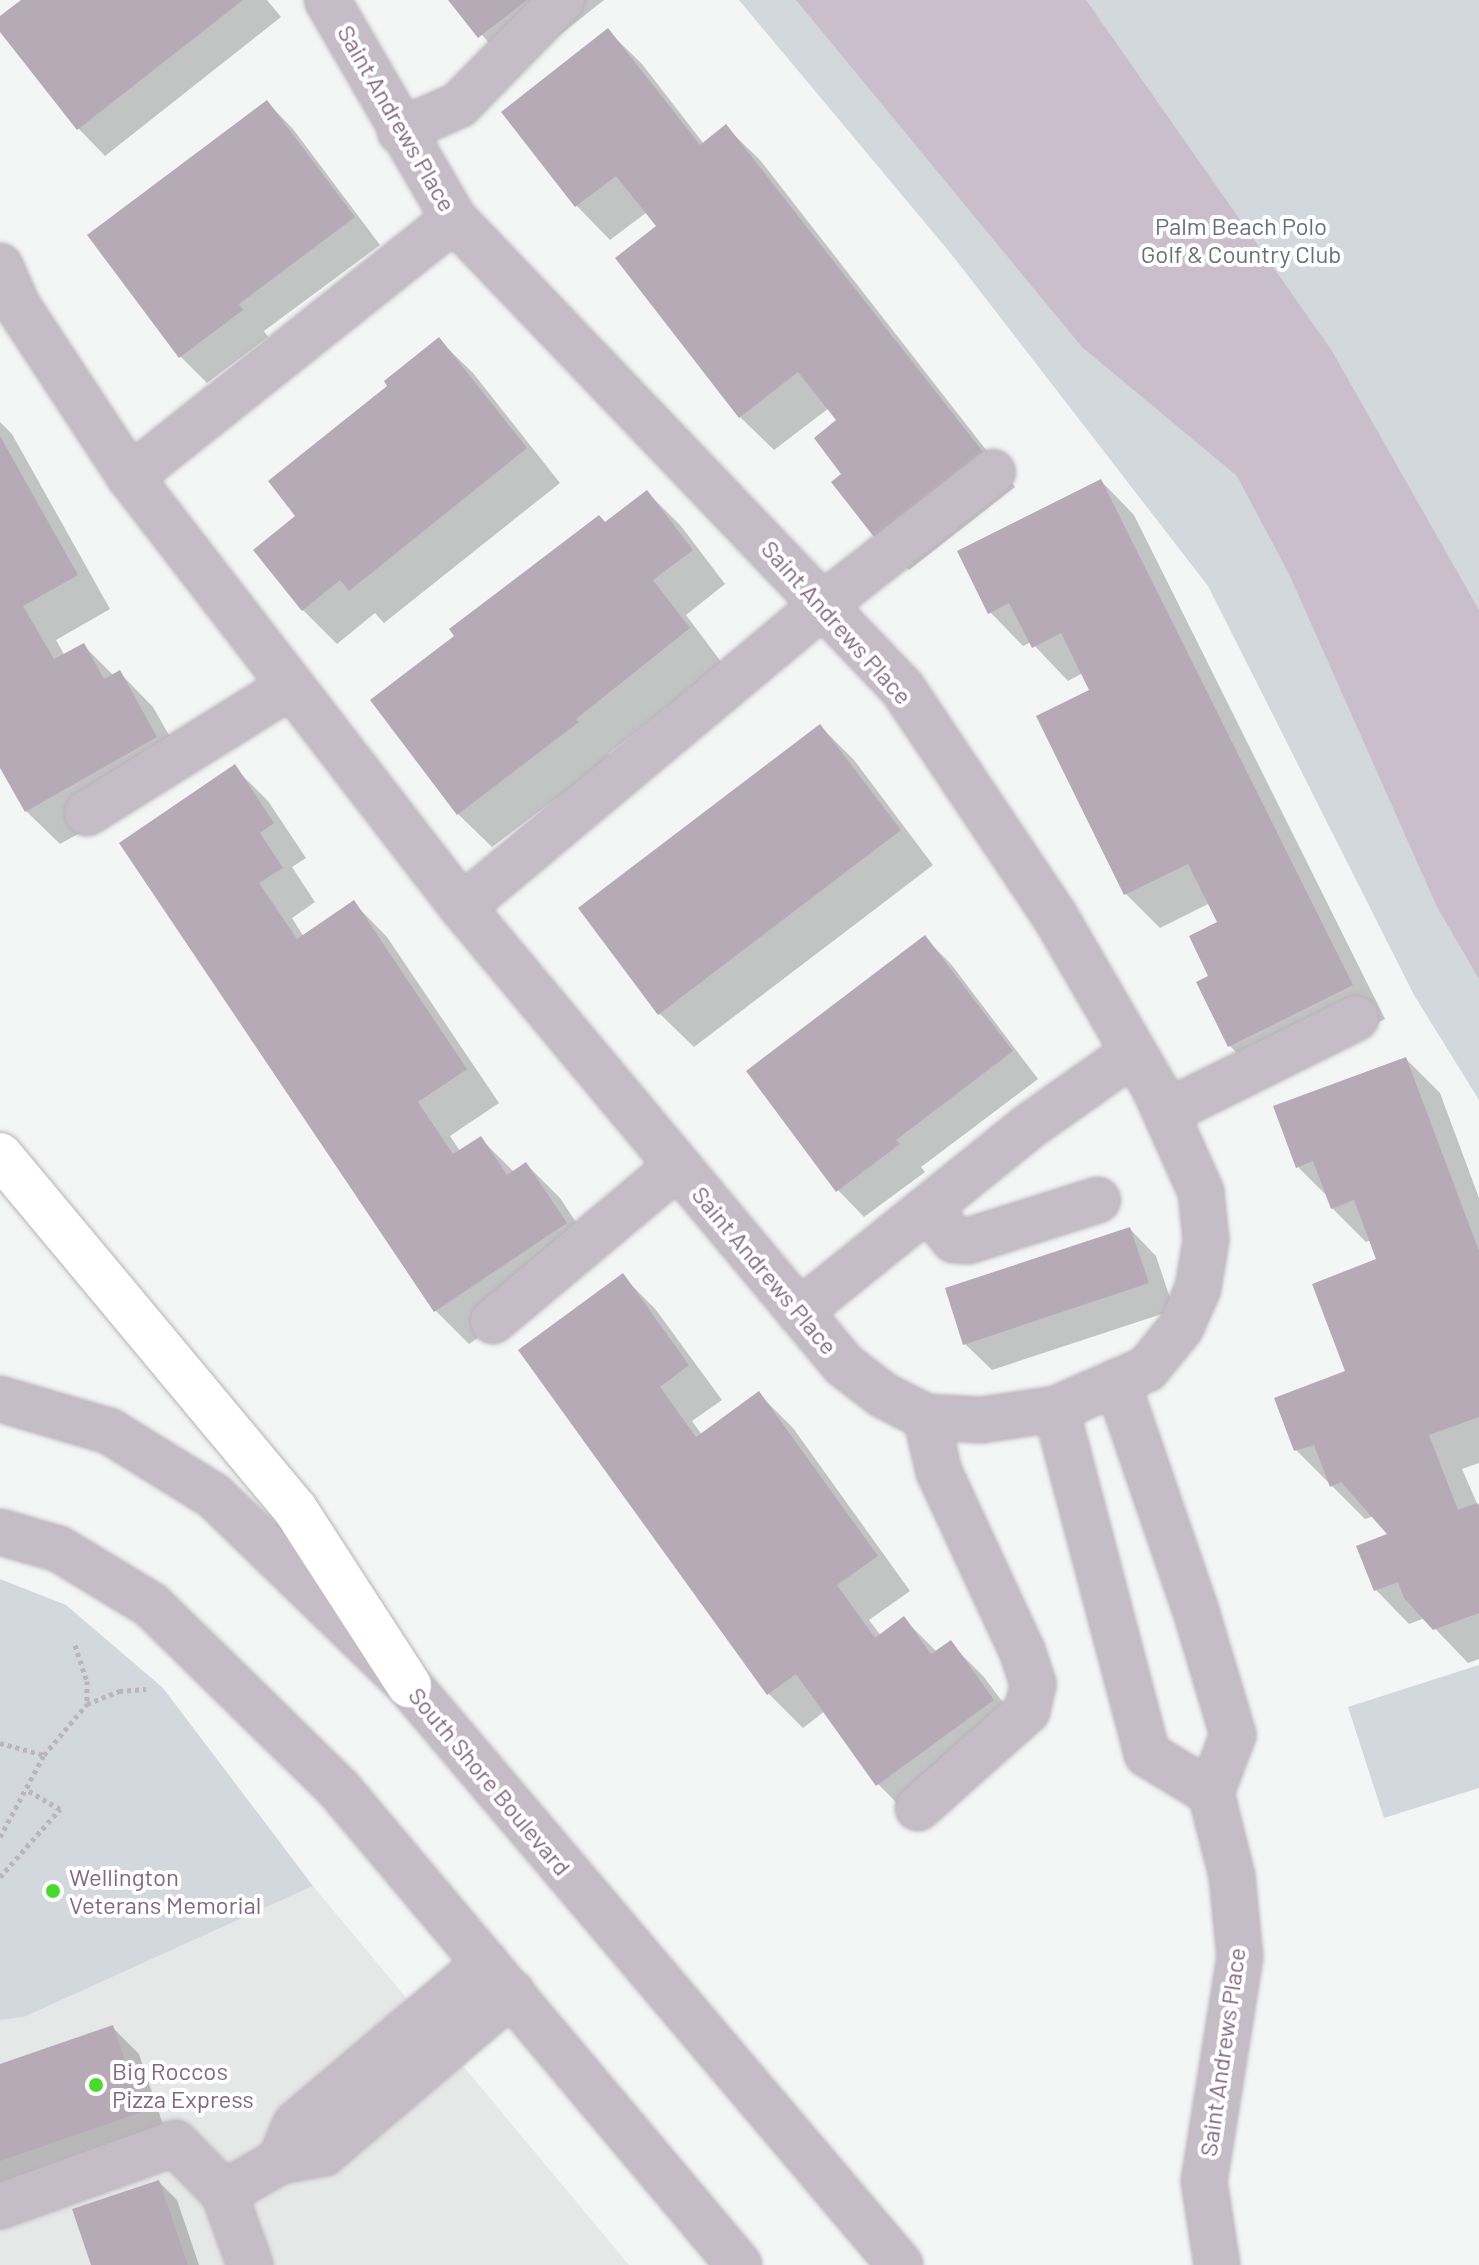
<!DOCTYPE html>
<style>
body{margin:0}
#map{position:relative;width:1479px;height:2265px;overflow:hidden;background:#f3f6f5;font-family:Barlow,sans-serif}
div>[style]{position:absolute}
.built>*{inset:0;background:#e6e7e7}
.green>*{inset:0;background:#d2d8db}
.water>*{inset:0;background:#cbbecc}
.shadow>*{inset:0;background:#0003}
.building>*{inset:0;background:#b7aab7}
.path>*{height:5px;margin-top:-2.5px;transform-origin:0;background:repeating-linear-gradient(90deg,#bcb6bc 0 4px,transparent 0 8px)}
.roads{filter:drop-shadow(0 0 2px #bab1b9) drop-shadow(0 0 2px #bab1b9)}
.minor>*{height:44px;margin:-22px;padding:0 22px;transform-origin:22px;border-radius:22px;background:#c5bdc5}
.major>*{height:44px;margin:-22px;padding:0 22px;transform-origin:22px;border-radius:22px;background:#fff}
.dots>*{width:22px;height:22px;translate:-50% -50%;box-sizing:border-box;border:4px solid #fff;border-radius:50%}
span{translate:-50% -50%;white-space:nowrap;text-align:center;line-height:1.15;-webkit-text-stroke:8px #fff;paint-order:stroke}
.street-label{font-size:24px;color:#836681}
.park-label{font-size:24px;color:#65717a}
.poi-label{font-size:24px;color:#836681}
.left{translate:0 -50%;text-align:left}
</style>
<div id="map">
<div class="built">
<i style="clip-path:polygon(313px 1886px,629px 2265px,0 2265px,0 2020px,24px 2017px)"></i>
</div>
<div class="green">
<i style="clip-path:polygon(739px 0,1479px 0,1479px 1100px,1414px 995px,1208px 586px,952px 255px)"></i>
<i style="clip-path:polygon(0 1579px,66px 1605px,163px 1688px,313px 1886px,24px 2017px,0 2020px)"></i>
<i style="clip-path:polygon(1479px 1665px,1479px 1788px,1384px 1818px,1348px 1707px)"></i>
</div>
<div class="water">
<i style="clip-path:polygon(796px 0,1086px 0,1332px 351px,1479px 610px,1479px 979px,1437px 907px,1289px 574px,1237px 476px,1082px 347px)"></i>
</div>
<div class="shadow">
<i style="clip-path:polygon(24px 0,267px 0,281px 17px,105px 156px,79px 129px,0 29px,0 19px)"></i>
<i style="clip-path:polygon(451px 0,604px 0,514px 71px)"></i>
<i style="clip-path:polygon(608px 31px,642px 64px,704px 144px,726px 127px,760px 160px,1015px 487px,909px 570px,875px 536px,844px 474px,839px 420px,829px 408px,774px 450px,740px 417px,659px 227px,647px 212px,610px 240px,577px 206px,504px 113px)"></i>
<i style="clip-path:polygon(267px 102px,293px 129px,380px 245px,264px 331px,268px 337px,207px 383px,180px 356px)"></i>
<i style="clip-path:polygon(439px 340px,473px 373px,560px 483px,384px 623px,375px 613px,337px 644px,303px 610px,298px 516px,390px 386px)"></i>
<i style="clip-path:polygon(0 422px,12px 434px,110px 609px,56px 640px,65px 656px,83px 645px,114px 676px,120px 673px,153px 707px,190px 772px,60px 844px,26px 811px,0 764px)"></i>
<i style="clip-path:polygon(1101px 481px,1134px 515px,1385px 1019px,1264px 1080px,1230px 1046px,1219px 922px,1210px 903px,1160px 928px,1126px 894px,1039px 717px,1092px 691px,1083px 673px,1068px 681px,1031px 642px,1023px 646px,990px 612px)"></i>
<i style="clip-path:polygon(647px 492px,681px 526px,725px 584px,686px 615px,722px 663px,608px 754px,611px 757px,492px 847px,458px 814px,605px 524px)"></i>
<i style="clip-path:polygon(820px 726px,854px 760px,933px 865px,694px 1047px,660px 1014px,580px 909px)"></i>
<i style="clip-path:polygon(234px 767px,268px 801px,306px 858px,292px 867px,315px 902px,292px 918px,304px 937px,354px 903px,387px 937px,499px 1103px,450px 1136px,460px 1151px,480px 1138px,514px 1172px,526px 1164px,560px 1198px,599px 1257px,469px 1344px,435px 1310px,122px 843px)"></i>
<i style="clip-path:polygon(925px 938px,951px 964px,1038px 1079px,921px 1167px,925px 1172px,864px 1217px,838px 1190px)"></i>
<i style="clip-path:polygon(1406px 1059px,1440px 1093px,1479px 1198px,1479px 1463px,1462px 1469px,1479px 1508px,1479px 1659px,1468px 1663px,1425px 1618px,1409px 1624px,1376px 1590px,1391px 1535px,1374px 1516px,1365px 1519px,1296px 1450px,1347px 1372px,1378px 1260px,1371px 1240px,1366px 1242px,1332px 1208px,1329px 1198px,1298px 1167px)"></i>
<i style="clip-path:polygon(1130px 1229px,1156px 1256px,1174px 1310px,992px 1370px,965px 1344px)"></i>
<i style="clip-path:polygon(623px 1276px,656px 1310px,722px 1400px,692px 1421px,702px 1435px,759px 1394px,793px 1428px,910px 1591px,869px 1620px,881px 1636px,904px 1619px,937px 1652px,950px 1643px,984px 1677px,1027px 1735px,912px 1818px,878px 1784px,825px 1711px,803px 1728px,769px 1694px,520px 1350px)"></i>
<i style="clip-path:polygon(113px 2028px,139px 2054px,168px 2139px,10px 2192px,0 2182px,0 2066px)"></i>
<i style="clip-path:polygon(159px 2182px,177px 2200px,199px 2265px,93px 2265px)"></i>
</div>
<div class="building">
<i style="clip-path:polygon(21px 0,243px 0,77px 130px,0 32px,0 16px)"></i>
<i style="clip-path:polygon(448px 0,527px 0,478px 38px)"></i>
<i style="clip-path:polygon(608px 28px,700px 145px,726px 124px,983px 452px,874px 537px,831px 482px,841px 474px,814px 438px,836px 420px,798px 372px,739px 418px,615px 258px,656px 226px,616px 176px,575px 207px,501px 112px)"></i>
<i style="clip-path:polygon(267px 100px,355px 217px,239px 304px,243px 310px,179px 358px,87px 235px)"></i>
<i style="clip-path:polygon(439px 337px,527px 448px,349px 591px,340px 580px,302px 611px,253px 550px,295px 516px,268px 481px,387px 386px,384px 381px)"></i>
<i style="clip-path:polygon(0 436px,78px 575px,23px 606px,54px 659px,84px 643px,104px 679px,120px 670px,157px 737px,25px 812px,0 768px)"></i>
<i style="clip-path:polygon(1101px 479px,1353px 985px,1228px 1047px,1196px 982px,1208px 976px,1189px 936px,1217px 922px,1188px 864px,1124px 895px,1036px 716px,1089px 690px,1061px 633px,1032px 648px,1009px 603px,988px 614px,957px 551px)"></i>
<i style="clip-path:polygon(647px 490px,693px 550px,653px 580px,690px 628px,576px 719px,579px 722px,457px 815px,370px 700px,454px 636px,449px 629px,599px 515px,605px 522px)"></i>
<i style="clip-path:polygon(820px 724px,901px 830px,658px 1015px,578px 908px)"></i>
<i style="clip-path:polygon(235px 764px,274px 823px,260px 833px,283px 868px,259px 883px,297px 939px,354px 900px,467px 1069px,418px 1102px,453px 1154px,481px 1136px,507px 1175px,526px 1162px,567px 1223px,434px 1312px,119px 843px)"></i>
<i style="clip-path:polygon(925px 935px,1013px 1051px,896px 1140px,900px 1144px,836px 1192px,746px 1071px)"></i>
<i style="clip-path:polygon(1406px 1057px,1479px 1251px,1479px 1417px,1429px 1435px,1458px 1510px,1477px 1503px,1479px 1505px,1479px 1613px,1433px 1630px,1404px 1598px,1398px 1582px,1374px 1591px,1356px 1546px,1387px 1534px,1341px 1482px,1330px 1487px,1314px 1445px,1294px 1451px,1274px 1398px,1345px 1371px,1312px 1284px,1376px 1259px,1354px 1200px,1331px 1209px,1313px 1161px,1296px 1168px,1273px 1106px)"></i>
<i style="clip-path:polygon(1130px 1227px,1149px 1283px,963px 1345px,945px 1288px)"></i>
<i style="clip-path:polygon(623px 1273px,689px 1365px,660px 1387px,696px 1437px,759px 1391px,878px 1556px,837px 1585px,875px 1638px,904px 1616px,931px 1654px,951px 1640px,994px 1700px,876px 1786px,796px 1674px,767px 1695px,518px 1350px)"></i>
<i style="clip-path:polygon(113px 2025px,142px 2112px,0 2161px,0 2064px)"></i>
<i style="clip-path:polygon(159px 2180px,188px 2265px,91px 2265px,72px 2209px)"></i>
</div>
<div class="path">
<i style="left:75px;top:1645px;width:38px;rotate:72deg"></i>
<i style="left:87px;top:1681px;width:23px;rotate:90deg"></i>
<i style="left:0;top:1743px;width:46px;rotate:15.3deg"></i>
<i style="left:0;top:1837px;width:93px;rotate:-61.8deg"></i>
<i style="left:44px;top:1755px;width:67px;rotate:-49.9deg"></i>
<i style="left:87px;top:1704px;width:35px;rotate:-22deg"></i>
<i style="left:119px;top:1691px;width:27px;rotate:-4deg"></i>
<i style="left:0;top:1877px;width:91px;rotate:-48.6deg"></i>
<i style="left:60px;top:1809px;width:39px;rotate:-150deg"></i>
</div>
<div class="roads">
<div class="minor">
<i style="left:400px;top:131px;width:64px;rotate:-23.8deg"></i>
<i style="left:459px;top:105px;width:147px;rotate:-45.6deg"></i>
<i style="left:0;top:266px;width:43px;rotate:66.4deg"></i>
<i style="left:17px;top:305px;width:206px;rotate:56.7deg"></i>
<i style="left:130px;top:477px;width:543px;rotate:52.33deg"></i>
<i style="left:462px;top:907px;width:596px;rotate:50.17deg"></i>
<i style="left:844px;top:1365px;width:49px;rotate:37.6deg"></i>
<i style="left:883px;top:1395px;width:48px;rotate:27.1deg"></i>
<i style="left:926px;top:1417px;width:55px;rotate:3.1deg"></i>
<i style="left:981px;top:1420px;width:76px;rotate:-8.3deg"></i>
<i style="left:1056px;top:1409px;width:99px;rotate:-23.7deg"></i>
<i style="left:1147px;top:1369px;width:54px;rotate:-51deg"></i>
<i style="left:1181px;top:1327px;width:43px;rotate:-66.4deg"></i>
<i style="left:1198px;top:1288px;width:49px;rotate:-80.5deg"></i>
<i style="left:1206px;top:1240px;width:48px;rotate:-95.9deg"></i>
<i style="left:1201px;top:1192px;width:113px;rotate:-114.1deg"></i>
<i style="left:1155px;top:1089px;width:201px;rotate:-120.1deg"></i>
<i style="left:1054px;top:915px;width:273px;rotate:-123.8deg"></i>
<i style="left:902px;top:688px;width:649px;rotate:-133.69deg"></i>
<i style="left:454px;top:219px;width:253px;rotate:-120.1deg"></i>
<i style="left:130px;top:477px;width:414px;rotate:-38.5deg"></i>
<i style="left:87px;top:813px;width:240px;rotate:-31.9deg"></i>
<i style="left:462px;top:907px;width:472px;rotate:-39.9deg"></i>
<i style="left:824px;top:604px;width:214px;rotate:-38deg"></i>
<i style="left:1167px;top:1112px;width:211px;rotate:-26.4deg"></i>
<i style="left:928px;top:1208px;width:41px;rotate:50.9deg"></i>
<i style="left:954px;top:1240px;width:14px;rotate:4deg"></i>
<i style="left:968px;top:1241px;width:136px;rotate:-17.5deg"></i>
<i style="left:799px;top:1312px;width:294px;rotate:-38.9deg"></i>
<i style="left:1028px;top:1127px;width:128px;rotate:-35.2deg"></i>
<i style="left:493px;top:1321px;width:241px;rotate:-40deg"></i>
<i style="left:1117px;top:1382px;width:239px;rotate:71deg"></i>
<i style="left:1195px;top:1608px;width:133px;rotate:73.3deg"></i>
<i style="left:1233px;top:1735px;width:62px;rotate:110.8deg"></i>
<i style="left:1211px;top:1793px;width:86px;rotate:75.8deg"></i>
<i style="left:1232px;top:1876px;width:81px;rotate:84.4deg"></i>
<i style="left:1240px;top:1957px;width:227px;rotate:99.1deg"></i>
<i style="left:1204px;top:2181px;width:85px;rotate:81.2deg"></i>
<i style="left:0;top:1399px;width:114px;rotate:16.4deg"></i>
<i style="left:109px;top:1431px;width:123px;rotate:31.8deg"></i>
<i style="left:214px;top:1496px;width:272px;rotate:44.1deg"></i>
<i style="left:409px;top:1685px;width:760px;rotate:49.75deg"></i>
<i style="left:1056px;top:1409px;width:357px;rotate:75.2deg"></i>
<i style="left:1147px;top:1754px;width:75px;rotate:31.4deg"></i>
<i style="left:0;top:1532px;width:61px;rotate:16.1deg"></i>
<i style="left:59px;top:1549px;width:108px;rotate:31.3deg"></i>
<i style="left:151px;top:1605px;width:262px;rotate:44.4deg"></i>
<i style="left:338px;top:1788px;width:623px;rotate:49.95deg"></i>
<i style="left:918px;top:1808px;width:146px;rotate:-41.7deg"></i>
<i style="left:1027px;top:1711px;width:28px;rotate:-77deg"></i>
<i style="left:1033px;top:1684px;width:33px;rotate:-108deg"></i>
<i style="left:1023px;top:1653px;width:200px;rotate:-114.9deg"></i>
<i style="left:939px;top:1472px;width:57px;rotate:-103.3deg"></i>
<i style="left:280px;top:2161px;width:40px;rotate:-66.6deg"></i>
<i style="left:296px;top:2124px;width:249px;rotate:-40.3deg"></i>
<i style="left:224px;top:2193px;width:77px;rotate:70.1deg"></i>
<i style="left:0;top:2206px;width:186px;rotate:-19.8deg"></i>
<i style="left:175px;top:2143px;width:70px;rotate:45.6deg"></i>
<i style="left:224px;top:2193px;width:64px;rotate:-29.7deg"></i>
<i style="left:280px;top:2161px;width:45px;rotate:-10.3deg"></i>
<i style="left:324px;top:2153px;width:247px;rotate:-40.4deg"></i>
</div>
<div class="major">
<i style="left:0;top:1155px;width:461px;rotate:50.2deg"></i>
<i style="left:295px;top:1509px;width:210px;rotate:57.1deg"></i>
</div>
</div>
<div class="dots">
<i style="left:53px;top:1891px;background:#47dc2d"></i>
<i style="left:96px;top:2085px;background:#47dc2d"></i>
</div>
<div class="street-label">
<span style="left:397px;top:118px;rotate:60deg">Saint Andrews Place</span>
<span style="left:837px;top:622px;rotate:48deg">Saint Andrews Place</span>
<span style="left:765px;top:1270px;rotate:50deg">Saint Andrews Place</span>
<span style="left:490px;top:1781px;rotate:50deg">South Shore Boulevard</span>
<span style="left:1222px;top:2052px;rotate:-82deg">Saint Andrews Place</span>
</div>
<div class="park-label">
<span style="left:1241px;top:240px">Palm Beach Polo<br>Golf &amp; Country Club</span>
</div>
<div class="poi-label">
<span class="left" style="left:69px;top:1891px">Wellington<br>Veterans Memorial</span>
<span class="left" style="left:112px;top:2085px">Big Roccos<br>Pizza Express</span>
</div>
</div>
